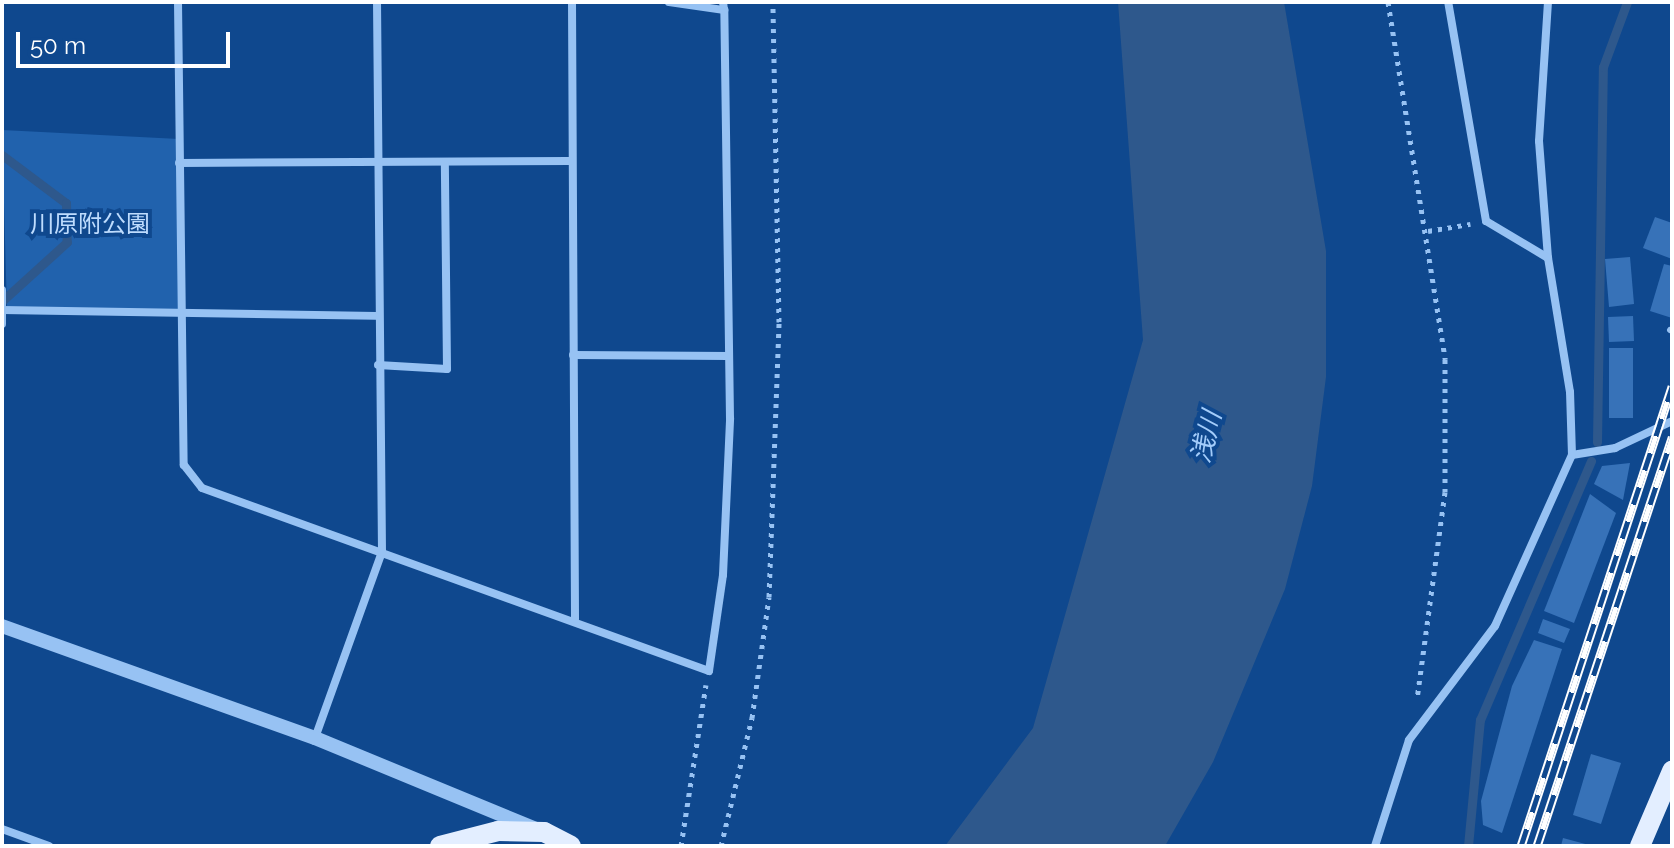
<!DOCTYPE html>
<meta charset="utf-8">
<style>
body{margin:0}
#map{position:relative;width:1674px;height:848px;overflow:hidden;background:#0f488e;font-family:Raleway,"Noto Sans JP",sans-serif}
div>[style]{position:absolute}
.green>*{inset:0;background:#2162ad}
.water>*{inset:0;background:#2e588c}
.stream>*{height:9px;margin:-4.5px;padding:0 4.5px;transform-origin:4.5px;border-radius:4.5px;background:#2e588c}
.building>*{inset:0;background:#3772b8}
.path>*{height:5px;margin-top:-2.5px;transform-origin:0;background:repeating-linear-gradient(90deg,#97c2f3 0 4px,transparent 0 10px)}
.service>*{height:6px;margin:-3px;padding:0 3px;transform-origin:3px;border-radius:3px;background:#97c2f3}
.minor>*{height:8px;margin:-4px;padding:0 4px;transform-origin:4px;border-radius:4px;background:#97c2f3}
.tertiary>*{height:14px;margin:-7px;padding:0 7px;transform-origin:7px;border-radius:7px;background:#97c2f3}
.primary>*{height:20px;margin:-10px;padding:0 10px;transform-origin:10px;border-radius:10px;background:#e3eeff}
.rail>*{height:9px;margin-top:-4.5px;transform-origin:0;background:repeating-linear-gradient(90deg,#0f488e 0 18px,#fff 0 36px);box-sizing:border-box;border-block:2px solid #fff}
span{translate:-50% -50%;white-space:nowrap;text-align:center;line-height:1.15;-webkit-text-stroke:8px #0f488e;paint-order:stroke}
.park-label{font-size:24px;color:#bedcfe}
.water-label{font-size:26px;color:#a3ccfa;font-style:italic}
.frame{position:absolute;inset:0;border:4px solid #fff;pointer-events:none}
.scale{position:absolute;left:16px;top:32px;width:214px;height:36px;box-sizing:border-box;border:4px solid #fff;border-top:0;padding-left:10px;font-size:24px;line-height:28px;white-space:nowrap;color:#fff;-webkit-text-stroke:6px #0f488e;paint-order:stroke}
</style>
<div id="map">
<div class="green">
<i style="clip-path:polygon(2px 130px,179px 139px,179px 313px,7px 311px)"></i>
</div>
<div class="water">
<i style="clip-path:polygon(1118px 2px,1284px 2px,1326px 251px,1326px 377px,1312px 486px,1285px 589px,1213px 762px,1165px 846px,945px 846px,1033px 728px,1143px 340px)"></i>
</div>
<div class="stream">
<i style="left:2px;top:155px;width:80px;rotate:36.9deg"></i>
<i style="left:66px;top:203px;width:39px;rotate:89deg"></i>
<i style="left:67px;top:242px;width:88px;rotate:137.8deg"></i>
<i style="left:1597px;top:442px;width:375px;rotate:-89.1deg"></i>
<i style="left:1603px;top:67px;width:69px;rotate:-69.7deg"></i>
<i style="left:1468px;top:846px;width:127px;rotate:-84.6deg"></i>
<i style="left:1480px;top:720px;width:282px;rotate:-66.8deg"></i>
</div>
<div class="building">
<i style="clip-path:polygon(1655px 217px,1672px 223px,1672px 259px,1643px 248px)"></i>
<i style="clip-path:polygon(1630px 257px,1634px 304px,1609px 307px,1605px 259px)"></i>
<i style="clip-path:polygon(1664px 264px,1672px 266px,1672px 318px,1650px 311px)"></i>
<i style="clip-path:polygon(1633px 316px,1634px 341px,1609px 342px,1608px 317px)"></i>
<i style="clip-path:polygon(1609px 348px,1633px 348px,1633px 418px,1609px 418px)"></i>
<i style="clip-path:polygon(1630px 463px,1623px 500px,1594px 484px,1602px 466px)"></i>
<i style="clip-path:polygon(1590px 494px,1616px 513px,1574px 623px,1544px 611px)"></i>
<i style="clip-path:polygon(1543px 619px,1570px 629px,1564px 643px,1538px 633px)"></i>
<i style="clip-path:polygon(1534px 640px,1562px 649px,1502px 833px,1483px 825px,1481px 801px,1512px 686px)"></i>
<i style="clip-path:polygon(1591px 754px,1621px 763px,1601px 824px,1573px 815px)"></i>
<i style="clip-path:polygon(1563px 838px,1589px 845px,1589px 846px,1561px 846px)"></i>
</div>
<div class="path">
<i style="left:1388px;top:2px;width:362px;rotate:80.9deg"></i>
<i style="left:1445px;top:359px;width:133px;rotate:90deg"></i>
<i style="left:1445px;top:492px;width:208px;rotate:97.7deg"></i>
<i style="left:1428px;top:231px;width:43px;rotate:-9.5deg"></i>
<i style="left:681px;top:846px;width:163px;rotate:-81.2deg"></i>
<i style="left:721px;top:846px;width:132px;rotate:-76.4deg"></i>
<i style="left:752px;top:718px;width:122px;rotate:-82deg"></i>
<i style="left:769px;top:597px;width:275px;rotate:-87.9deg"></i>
<i style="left:779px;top:322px;width:320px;rotate:-91.1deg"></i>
</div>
<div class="service">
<i style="left:1670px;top:330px;width:2px;rotate:27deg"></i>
</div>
<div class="minor">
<i style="left:178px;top:2px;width:463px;rotate:89.3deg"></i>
<i style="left:184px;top:465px;width:29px;rotate:52deg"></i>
<i style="left:202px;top:488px;width:539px;rotate:19.85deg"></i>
<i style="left:709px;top:671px;width:97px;rotate:-81.7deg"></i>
<i style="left:723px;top:575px;width:157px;rotate:-87.4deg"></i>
<i style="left:730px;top:418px;width:408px;rotate:-90.8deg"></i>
<i style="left:572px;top:2px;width:617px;rotate:89.72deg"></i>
<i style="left:669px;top:2px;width:56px;rotate:8.3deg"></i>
<i style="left:724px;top:10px;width:8px;rotate:-97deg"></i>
<i style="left:179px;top:163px;width:391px;rotate:-0.3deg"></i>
<i style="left:1548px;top:258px;width:117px;rotate:-94.4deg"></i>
<i style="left:1539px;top:141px;width:139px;rotate:-86.3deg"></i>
<i style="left:2px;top:290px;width:34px;rotate:90deg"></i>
<i style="left:2px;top:310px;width:374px;rotate:0.9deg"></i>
<i style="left:573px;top:355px;width:156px;rotate:0.4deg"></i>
<i style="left:378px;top:365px;width:69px;rotate:3.3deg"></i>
<i style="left:447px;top:369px;width:206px;rotate:-90.6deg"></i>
<i style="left:1572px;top:455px;width:44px;rotate:-9.2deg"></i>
<i style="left:1615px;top:448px;width:63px;rotate:-25.3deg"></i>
<i style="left:315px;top:738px;width:198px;rotate:-70.2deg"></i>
<i style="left:382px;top:552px;width:550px;rotate:-90.52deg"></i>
<i style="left:2px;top:829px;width:50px;rotate:19.9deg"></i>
<i style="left:1375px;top:846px;width:111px;rotate:-72.2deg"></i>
<i style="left:1409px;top:740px;width:143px;rotate:-53deg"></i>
<i style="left:1495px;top:626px;width:188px;rotate:-65.8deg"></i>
<i style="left:1572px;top:455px;width:63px;rotate:-91.8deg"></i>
<i style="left:1570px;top:392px;width:136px;rotate:-99.3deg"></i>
<i style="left:1548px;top:258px;width:72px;rotate:-149.2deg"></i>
<i style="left:1486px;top:221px;width:222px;rotate:-99.8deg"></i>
</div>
<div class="tertiary">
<i style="left:2px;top:626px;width:332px;rotate:19.7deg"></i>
<i style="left:315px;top:738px;width:239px;rotate:22.4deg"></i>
</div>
<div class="primary">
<i style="left:440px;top:846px;width:60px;rotate:-14.5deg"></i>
<i style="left:498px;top:831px;width:46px;rotate:1.2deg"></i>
<i style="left:544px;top:832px;width:30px;rotate:27deg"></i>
<i style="left:1640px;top:846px;width:82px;rotate:-66.9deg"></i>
</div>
<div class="rail">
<i style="left:1521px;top:846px;width:484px;rotate:-71.8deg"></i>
<i style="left:1537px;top:846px;width:431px;rotate:-71.7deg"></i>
</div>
<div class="park-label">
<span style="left:90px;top:224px">川原附公園</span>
</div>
<div class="water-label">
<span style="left:1207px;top:437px;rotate:-76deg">浅川</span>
</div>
<div class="frame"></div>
<div class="scale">50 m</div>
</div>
